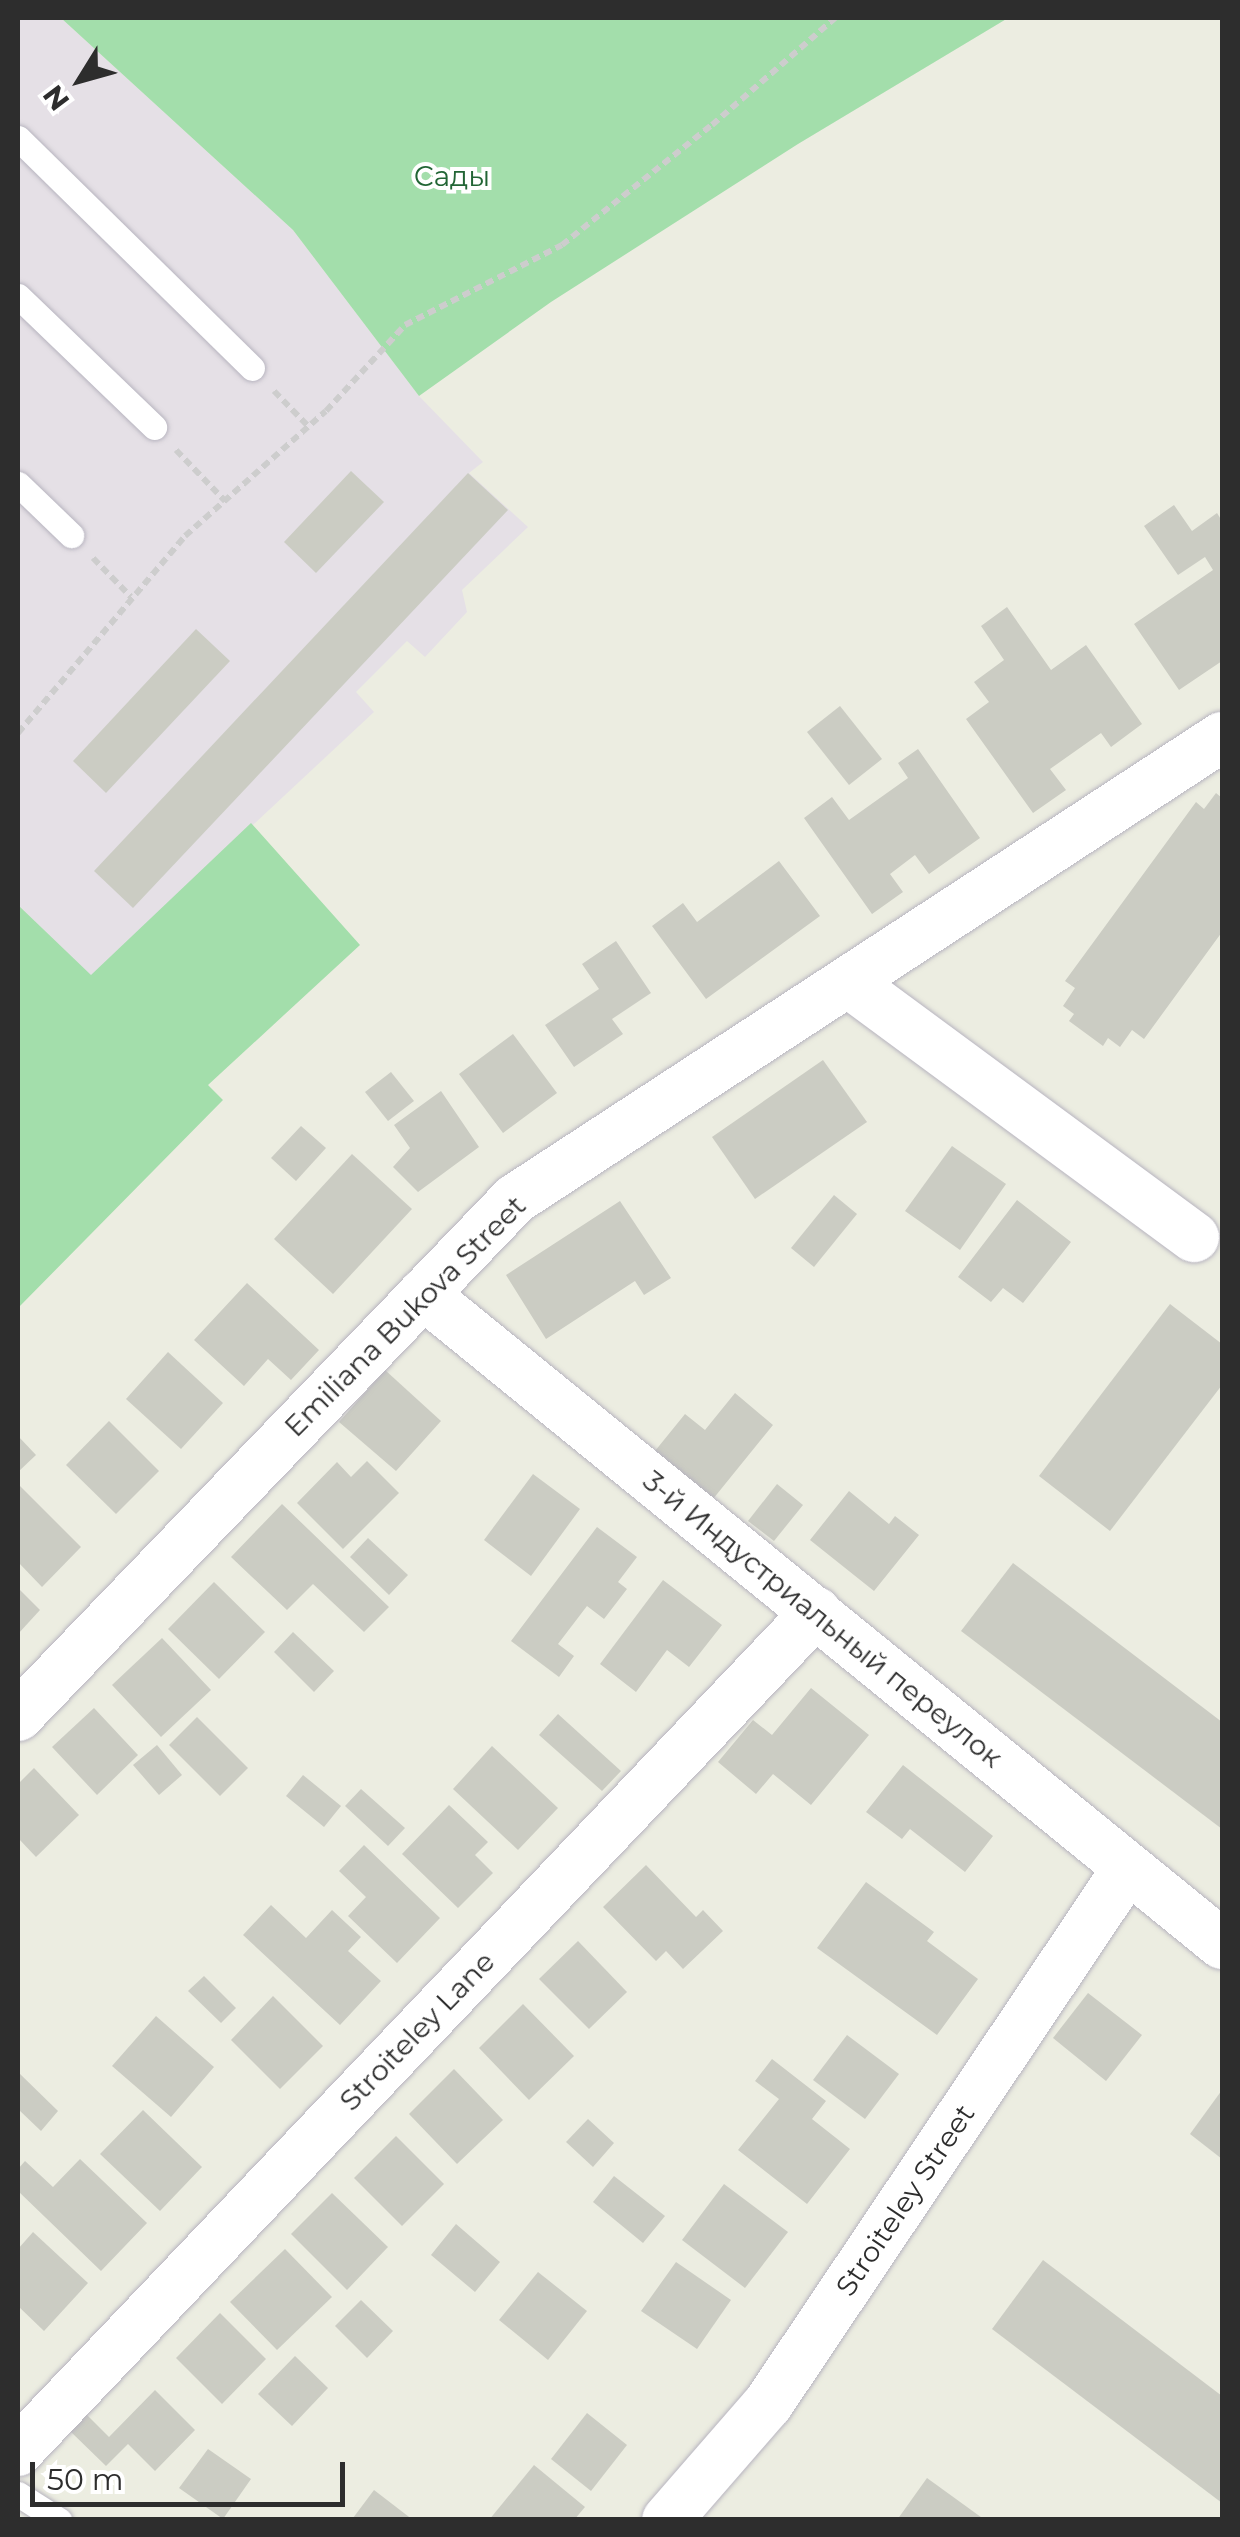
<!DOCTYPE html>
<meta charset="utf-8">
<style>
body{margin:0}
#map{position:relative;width:1240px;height:2537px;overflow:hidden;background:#ecede1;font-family:Montserrat,sans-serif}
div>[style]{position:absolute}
.industrial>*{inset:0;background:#e5e0e6}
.green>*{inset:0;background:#a3deab}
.building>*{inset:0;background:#cbccc3}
.path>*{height:6px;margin-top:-3px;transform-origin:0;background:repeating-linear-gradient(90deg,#cdcdcd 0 8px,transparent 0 13px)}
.roads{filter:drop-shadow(0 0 2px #b7b4bf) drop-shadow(0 0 2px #b7b4bf)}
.service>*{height:25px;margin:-12.5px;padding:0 12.5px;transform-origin:12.5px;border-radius:12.5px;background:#fff}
.minor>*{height:50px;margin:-25px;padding:0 25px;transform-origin:25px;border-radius:25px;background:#fff}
span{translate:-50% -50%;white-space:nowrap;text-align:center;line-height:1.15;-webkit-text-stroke:8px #fff;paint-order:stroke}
.park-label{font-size:28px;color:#226535}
.street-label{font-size:28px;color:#2d2d2d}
.frame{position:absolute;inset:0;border:20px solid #2d2d2d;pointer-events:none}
.north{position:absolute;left:30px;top:30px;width:100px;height:100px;-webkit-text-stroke:8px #fff;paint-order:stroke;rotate:233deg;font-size:28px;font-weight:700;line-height:40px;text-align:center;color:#2d2d2d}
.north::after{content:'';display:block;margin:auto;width:35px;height:45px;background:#2d2d2d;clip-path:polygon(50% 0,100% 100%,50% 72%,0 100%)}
.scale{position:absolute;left:30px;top:2462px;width:315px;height:45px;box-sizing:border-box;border:5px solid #2d2d2d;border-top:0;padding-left:12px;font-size:30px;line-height:35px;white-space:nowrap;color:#2d2d2d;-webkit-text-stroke:8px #fff;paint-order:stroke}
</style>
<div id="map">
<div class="industrial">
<i style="clip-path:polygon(18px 18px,61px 18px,293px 230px,419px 396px,483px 462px,469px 473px,528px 527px,462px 590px,467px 612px,425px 657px,407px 641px,356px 692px,374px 712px,91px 976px,18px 905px)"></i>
</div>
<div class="green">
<i style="clip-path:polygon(61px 18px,1008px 18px,798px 144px,551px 302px,419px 396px,293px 230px)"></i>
<i style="clip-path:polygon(251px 823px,360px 945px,208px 1085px,223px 1100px,18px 1308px,18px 905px,91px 975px)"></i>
</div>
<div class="building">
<i style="clip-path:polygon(351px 471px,384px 502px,316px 573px,284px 542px)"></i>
<i style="clip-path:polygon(468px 473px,508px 510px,133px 908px,94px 871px)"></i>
<i style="clip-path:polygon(1174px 505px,1192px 531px,1217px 513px,1222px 521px,1222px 661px,1179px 690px,1134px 624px,1213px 570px,1205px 557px,1178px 575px,1144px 526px)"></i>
<i style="clip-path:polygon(1007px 607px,1051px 670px,1086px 645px,1142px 724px,1111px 747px,1101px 733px,1050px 769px,1066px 790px,1033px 813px,966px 719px,989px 702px,974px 682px,1004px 660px,981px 626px)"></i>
<i style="clip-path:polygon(196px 629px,230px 661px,106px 793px,73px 761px)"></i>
<i style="clip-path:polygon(840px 706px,882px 759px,849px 785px,807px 732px)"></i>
<i style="clip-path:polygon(918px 749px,980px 838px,929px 874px,915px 855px,890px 874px,903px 892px,872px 914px,804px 818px,832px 797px,849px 820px,908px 778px,898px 763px)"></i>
<i style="clip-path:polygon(1216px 793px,1222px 798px,1222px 932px,1144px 1039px,1132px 1030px,1120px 1047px,1108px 1038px,1103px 1046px,1069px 1021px,1074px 1014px,1063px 1006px,1075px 988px,1065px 981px,1196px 802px,1204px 809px)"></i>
<i style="clip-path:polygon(779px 861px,820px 916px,706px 999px,652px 926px,683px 903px,697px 922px)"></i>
<i style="clip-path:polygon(616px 941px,651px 993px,612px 1019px,623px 1034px,574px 1067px,545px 1025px,599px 989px,582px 964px)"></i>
<i style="clip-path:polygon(513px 1034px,557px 1093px,503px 1133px,459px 1074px)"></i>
<i style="clip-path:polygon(823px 1060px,867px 1122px,755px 1199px,712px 1137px)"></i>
<i style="clip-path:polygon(391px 1072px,414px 1101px,388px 1121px,365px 1092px)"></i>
<i style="clip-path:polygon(441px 1091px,479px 1147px,418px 1192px,393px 1167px,410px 1148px,394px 1125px)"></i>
<i style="clip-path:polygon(301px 1126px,326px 1148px,296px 1181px,271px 1158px)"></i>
<i style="clip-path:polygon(952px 1146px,1006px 1184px,960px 1250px,905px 1211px)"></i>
<i style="clip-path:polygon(352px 1154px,412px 1209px,333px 1294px,274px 1239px)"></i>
<i style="clip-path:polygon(834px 1195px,857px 1214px,814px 1267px,791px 1248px)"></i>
<i style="clip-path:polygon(1017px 1200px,1071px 1242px,1023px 1303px,1003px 1288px,991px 1302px,958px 1277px)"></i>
<i style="clip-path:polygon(620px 1201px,671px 1278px,644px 1295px,635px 1281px,546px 1339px,506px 1275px)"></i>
<i style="clip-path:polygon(247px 1283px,319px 1350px,291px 1380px,268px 1359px,244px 1386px,194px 1340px)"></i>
<i style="clip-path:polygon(1170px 1304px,1222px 1344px,1222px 1385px,1110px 1531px,1039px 1476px)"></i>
<i style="clip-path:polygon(168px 1352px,223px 1403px,181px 1449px,126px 1399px)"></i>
<i style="clip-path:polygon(385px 1370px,441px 1421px,396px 1471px,339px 1422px)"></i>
<i style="clip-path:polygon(735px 1393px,773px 1425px,713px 1499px,655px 1451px,685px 1414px,705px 1430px)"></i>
<i style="clip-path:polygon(109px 1421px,159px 1471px,116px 1514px,66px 1465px)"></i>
<i style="clip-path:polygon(18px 1436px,36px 1455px,18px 1472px)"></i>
<i style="clip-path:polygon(367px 1461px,399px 1493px,343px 1549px,297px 1503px,337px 1462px,351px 1477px)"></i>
<i style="clip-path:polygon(533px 1474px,580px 1509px,531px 1576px,484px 1540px)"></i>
<i style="clip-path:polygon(18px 1484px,81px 1547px,42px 1587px,18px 1562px)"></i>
<i style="clip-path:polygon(777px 1484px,803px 1505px,774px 1541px,748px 1521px)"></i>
<i style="clip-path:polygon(849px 1491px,889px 1524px,895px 1516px,919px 1535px,874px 1591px,810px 1540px)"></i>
<i style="clip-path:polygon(282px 1504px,389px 1607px,364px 1632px,313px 1584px,287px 1610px,231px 1557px)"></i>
<i style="clip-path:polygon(597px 1527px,637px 1557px,618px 1582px,627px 1589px,604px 1619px,587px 1606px,558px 1644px,574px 1656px,559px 1677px,511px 1641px)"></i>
<i style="clip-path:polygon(368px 1538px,408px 1575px,389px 1595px,350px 1557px)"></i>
<i style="clip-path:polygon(1013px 1563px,1222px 1722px,1222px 1829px,961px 1631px)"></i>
<i style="clip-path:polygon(663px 1580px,722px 1625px,689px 1667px,667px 1650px,636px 1692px,600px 1664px)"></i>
<i style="clip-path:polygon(214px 1582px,265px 1632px,219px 1679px,168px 1629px)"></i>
<i style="clip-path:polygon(18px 1588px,40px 1610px,18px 1634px)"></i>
<i style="clip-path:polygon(293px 1632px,334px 1671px,314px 1692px,274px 1652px)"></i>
<i style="clip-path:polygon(162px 1638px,211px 1690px,161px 1737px,112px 1685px)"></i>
<i style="clip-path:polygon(811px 1688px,869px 1735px,811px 1805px,773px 1774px,756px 1794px,718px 1762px,753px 1720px,772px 1735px)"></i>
<i style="clip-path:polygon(94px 1708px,138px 1755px,97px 1795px,52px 1747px)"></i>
<i style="clip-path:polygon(558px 1714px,621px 1771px,602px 1791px,539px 1735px)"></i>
<i style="clip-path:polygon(197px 1717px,248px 1768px,220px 1796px,169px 1745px)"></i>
<i style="clip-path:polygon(157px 1745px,182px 1775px,159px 1795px,133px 1765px)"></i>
<i style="clip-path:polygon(492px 1746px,558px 1808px,518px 1850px,453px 1789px)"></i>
<i style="clip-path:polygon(903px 1765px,993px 1836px,965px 1872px,910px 1829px,902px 1839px,866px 1812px)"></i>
<i style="clip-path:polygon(34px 1768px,79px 1815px,36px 1857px,18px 1838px,18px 1784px)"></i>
<i style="clip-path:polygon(303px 1775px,341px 1806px,324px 1827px,286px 1796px)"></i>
<i style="clip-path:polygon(361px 1789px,405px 1828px,388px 1846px,345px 1806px)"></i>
<i style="clip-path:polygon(449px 1805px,488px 1842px,475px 1855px,493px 1873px,458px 1908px,402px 1854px)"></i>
<i style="clip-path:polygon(364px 1845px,440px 1918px,397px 1963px,348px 1916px,366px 1897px,339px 1871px)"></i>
<i style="clip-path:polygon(646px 1865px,696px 1917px,703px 1910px,723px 1931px,683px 1969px,666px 1951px,656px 1961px,603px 1907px)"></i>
<i style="clip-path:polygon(866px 1882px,934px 1932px,927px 1941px,978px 1979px,937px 2035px,817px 1948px)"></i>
<i style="clip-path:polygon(271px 1905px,306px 1938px,332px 1910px,361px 1937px,348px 1951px,381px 1981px,340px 2025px,243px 1935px)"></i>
<i style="clip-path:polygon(578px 1941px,627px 1992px,589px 2029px,539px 1979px)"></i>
<i style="clip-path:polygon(204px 1976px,236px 2008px,221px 2023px,188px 1991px)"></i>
<i style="clip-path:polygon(1088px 1993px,1142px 2035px,1106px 2081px,1053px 2038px)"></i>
<i style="clip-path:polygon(273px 1996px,323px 2046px,280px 2089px,231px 2040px)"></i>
<i style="clip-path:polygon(523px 2004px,574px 2056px,529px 2100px,479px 2048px)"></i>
<i style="clip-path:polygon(156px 2016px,214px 2067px,171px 2117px,112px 2066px)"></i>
<i style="clip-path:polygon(847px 2035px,899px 2074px,865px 2119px,813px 2080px)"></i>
<i style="clip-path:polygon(772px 2059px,826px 2101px,812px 2119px,850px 2149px,807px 2204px,738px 2150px,779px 2099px,755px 2081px)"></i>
<i style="clip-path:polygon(454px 2069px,503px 2120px,457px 2164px,409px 2114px)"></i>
<i style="clip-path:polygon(18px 2072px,58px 2111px,41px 2131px,18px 2109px)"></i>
<i style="clip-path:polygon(1222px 2090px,1222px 2159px,1190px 2134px)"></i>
<i style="clip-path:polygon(143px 2110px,202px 2167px,160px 2211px,100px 2154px)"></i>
<i style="clip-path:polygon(588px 2119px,614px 2143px,593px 2167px,566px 2142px)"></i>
<i style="clip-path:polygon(396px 2136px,444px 2184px,402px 2226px,354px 2178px)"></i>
<i style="clip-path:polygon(80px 2159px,147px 2223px,101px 2271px,18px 2191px,18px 2169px,25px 2161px,53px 2187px)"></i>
<i style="clip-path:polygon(614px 2176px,665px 2216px,643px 2243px,593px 2202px)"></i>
<i style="clip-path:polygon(724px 2184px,788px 2232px,745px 2288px,682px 2240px)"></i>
<i style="clip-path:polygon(332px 2193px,388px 2247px,347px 2290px,291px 2234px)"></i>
<i style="clip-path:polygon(456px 2224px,500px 2262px,475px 2292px,431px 2255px)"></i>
<i style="clip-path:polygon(33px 2232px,88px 2283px,44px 2331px,18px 2306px,18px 2249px)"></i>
<i style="clip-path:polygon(285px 2249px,332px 2297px,277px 2350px,230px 2302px)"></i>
<i style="clip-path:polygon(1043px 2260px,1222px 2396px,1222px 2503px,992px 2329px)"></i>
<i style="clip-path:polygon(676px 2262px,731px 2300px,697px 2349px,641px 2311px)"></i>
<i style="clip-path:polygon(538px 2272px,587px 2311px,548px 2360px,499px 2320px)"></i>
<i style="clip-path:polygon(361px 2300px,393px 2331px,367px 2358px,335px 2326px)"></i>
<i style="clip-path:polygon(220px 2313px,266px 2359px,222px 2404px,176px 2358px)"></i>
<i style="clip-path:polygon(295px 2356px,328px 2388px,292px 2426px,258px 2394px)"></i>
<i style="clip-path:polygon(155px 2390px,195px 2430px,155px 2471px,128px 2444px,106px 2466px,70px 2431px,86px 2414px,109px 2437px)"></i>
<i style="clip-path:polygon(587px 2413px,627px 2445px,591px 2491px,551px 2459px)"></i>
<i style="clip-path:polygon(208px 2449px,251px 2479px,223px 2519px,179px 2488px)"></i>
<i style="clip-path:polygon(534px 2465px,585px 2507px,574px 2520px,489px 2520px)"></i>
<i style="clip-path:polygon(927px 2478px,985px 2520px,897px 2520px)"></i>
<i style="clip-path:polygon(374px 2490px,413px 2520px,353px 2518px)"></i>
</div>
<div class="path">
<i style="left:274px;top:391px;width:50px;rotate:45.8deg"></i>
<i style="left:176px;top:450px;width:71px;rotate:46.1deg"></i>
<i style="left:93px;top:558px;width:54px;rotate:45.7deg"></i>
<i style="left:18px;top:733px;width:258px;rotate:-49.7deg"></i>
<i style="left:185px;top:536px;width:188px;rotate:-41.6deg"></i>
<i style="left:326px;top:411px;width:117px;rotate:-47.4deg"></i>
<i style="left:405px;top:325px;width:176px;rotate:-27deg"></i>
<i style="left:562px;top:245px;width:192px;rotate:-38.7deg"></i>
<i style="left:712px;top:125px;width:163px;rotate:-41deg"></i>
</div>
<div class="roads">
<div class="service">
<i style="left:18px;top:138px;width:328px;rotate:44.5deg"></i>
<i style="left:18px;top:296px;width:189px;rotate:43.9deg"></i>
<i style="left:18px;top:484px;width:74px;rotate:43.9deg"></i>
<i style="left:18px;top:2494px;width:49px;rotate:32.4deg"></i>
</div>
<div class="minor">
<i style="left:848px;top:982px;width:430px;rotate:36.4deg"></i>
<i style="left:423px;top:1294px;width:1030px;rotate:39.13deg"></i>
<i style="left:18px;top:1716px;width:717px;rotate:-46.13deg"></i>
<i style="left:515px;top:1199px;width:845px;rotate:-33.16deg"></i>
<i style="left:18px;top:2451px;width:1158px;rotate:-46.43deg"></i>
<i style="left:667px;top:2520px;width:154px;rotate:-49deg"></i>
<i style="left:768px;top:2404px;width:644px;rotate:-56.14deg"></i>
</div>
</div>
<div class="park-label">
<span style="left:452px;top:176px">Сады</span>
</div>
<div class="street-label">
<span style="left:405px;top:1316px;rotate:-45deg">Emiliana Bukova Street</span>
<span style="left:823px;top:1619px;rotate:39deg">3-й Индустриальный переулок</span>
<span style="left:417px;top:2031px;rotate:-46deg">Stroiteley Lane</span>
<span style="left:905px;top:2200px;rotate:-56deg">Stroiteley Street</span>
</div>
<div class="frame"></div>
<div class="north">N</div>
<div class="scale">50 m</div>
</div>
